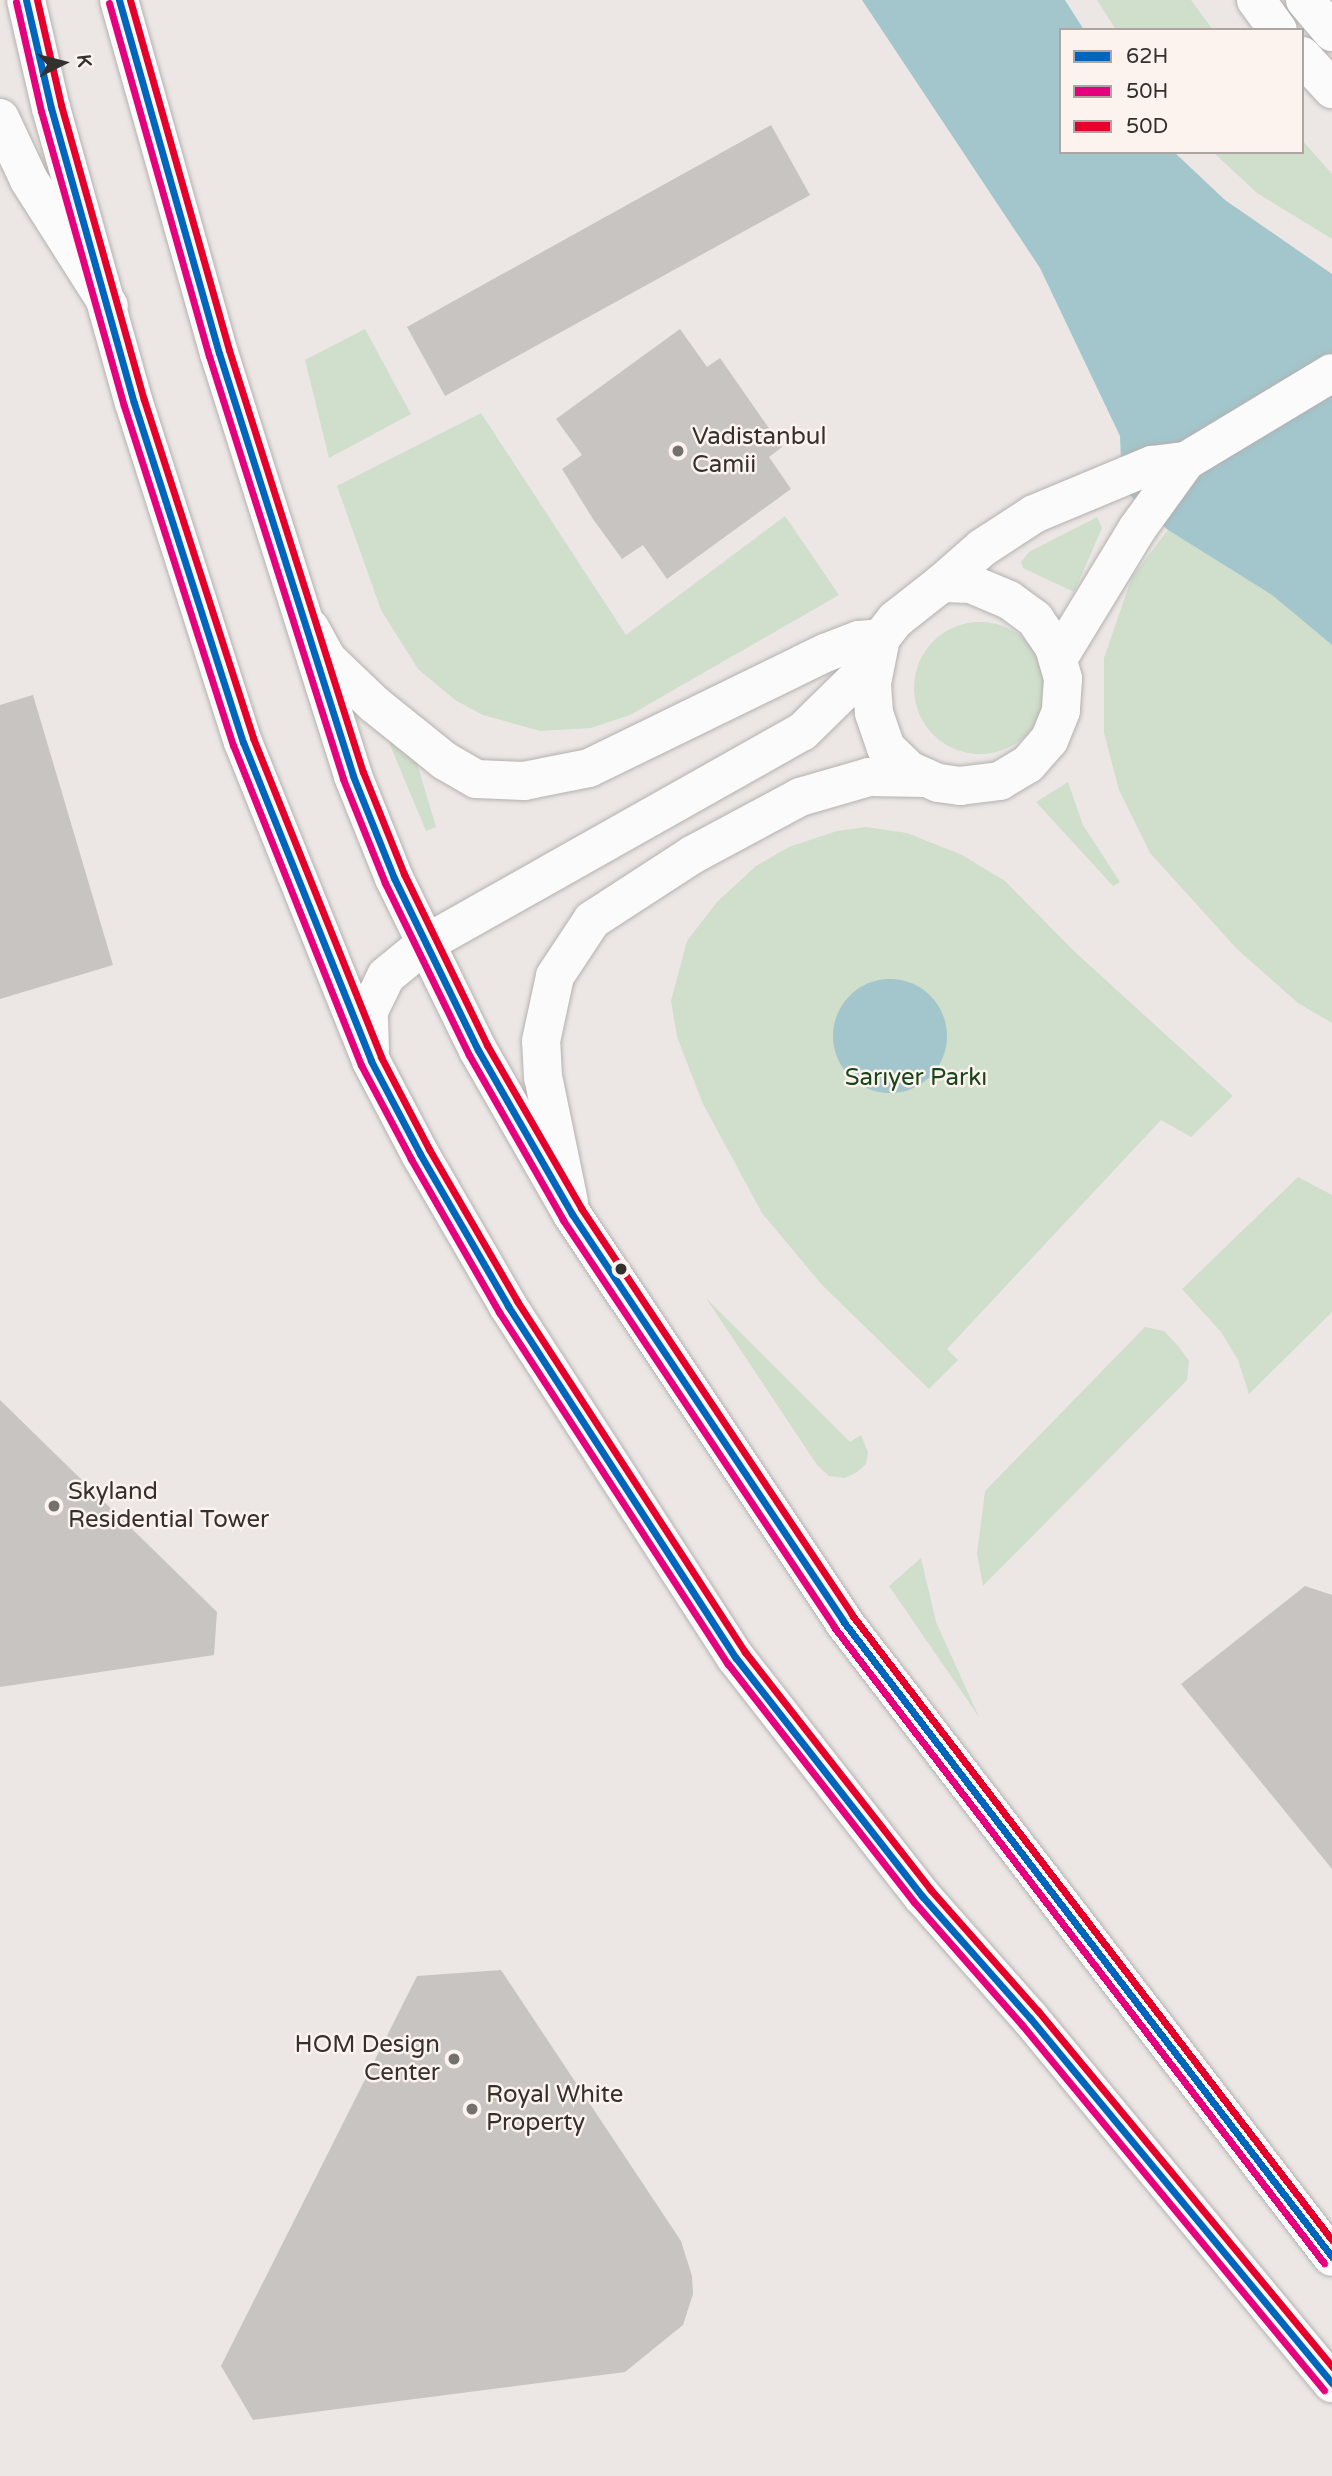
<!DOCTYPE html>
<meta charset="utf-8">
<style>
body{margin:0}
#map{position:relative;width:1332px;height:2476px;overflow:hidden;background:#ece7e5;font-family:"Varela Round",sans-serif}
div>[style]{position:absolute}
.green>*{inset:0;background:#d0decc}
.round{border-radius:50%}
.water>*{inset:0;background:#a2c6cc}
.building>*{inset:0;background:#c7c4c2}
.roads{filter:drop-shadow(0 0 2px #b4b1af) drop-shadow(0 0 2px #b4b1af)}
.minor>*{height:38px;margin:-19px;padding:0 19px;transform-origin:19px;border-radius:19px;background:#fcfbfb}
.major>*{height:38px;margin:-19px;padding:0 19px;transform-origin:19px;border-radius:19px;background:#fcfbfb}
.highway>*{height:38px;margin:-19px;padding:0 19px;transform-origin:19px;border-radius:19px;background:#fcfbfb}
.bus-1>*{height:7px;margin:-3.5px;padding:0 3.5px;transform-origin:3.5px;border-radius:3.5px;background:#0065bd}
.bus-2>*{height:7px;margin:-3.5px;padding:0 3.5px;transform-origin:3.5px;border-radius:3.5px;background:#e5007d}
.bus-3>*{height:7px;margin:-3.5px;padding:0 3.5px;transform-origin:3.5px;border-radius:3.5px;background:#e4002b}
.dots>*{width:19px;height:19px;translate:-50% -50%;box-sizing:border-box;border:4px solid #fcf3ef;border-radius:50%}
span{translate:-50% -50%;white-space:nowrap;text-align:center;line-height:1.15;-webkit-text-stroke:5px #fcf3ef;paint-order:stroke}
.poi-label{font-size:24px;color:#33302e}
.left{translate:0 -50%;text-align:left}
.right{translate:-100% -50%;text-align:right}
.park-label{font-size:24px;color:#184519}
.legend{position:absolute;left:1059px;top:28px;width:245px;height:126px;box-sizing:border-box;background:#fcf3ef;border:2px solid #aca5a2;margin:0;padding:9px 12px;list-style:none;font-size:21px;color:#33302e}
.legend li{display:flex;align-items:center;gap:14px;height:35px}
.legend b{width:35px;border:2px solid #aca5a2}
.north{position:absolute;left:28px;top:28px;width:70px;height:70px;-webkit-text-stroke:5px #fcf3ef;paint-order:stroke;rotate:84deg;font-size:19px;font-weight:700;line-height:28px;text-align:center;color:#33302e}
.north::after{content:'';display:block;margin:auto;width:24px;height:32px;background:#33302e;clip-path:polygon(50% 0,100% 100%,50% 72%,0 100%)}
</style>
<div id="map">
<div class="green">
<i style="clip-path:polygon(1097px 0,1191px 0,1213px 30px,1116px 30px)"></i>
<i style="clip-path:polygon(1302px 140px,1332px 174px,1332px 239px,1257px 193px,1213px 152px,1302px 152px)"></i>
<i style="clip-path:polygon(365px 329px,411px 414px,329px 458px,305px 360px)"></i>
<i style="clip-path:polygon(481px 413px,626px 635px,785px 516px,839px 595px,630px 715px,591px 728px,540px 731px,483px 715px,455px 700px,418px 669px,381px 610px,337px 486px)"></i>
<i style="clip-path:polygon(1097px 517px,1102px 528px,1074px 592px,1023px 568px,1021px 562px,1029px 552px)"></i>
<i style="clip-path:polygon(1168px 530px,1272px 595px,1332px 645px,1332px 1023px,1298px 1003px,1237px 949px,1150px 853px,1119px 790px,1104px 733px,1104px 658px,1132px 577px)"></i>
<i class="round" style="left:914px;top:622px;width:132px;height:132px"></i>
<i style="clip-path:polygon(385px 733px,414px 753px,436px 827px,426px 831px)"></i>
<i style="clip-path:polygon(1068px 782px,1083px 825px,1120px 882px,1113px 886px,1036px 802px)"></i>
<i style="clip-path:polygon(866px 827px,907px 833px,962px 855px,1005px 881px,1075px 952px,1233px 1096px,1191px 1137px,1161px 1120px,947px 1349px,958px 1360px,929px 1389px,822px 1285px,762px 1213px,703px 1104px,677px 1037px,671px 1001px,687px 941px,717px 902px,756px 866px,789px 847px,837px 831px)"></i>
<i style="clip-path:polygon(1298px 1177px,1332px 1195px,1332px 1312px,1249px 1394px,1238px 1360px,1221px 1332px,1182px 1289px)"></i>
<i style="clip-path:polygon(706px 1298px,850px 1442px,861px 1435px,868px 1452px,866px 1464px,857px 1472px,845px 1478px,829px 1476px,817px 1465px)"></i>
<i style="clip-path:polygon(1145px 1327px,1164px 1331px,1179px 1347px,1189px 1361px,1187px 1380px,983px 1586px,977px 1554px,985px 1491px)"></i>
<i style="clip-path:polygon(921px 1558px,936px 1622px,979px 1717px,889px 1586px)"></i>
</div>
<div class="water">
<i style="clip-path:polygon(862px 0,1065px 0,1084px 30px,1061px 30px,1061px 152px,1174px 152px,1225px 200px,1332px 274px,1332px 645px,1272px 595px,1168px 530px,1122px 488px,1120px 436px,1040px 268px)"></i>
<i class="round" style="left:833px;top:979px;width:114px;height:114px"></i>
</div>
<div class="building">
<i style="clip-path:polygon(771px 125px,810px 195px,445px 396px,407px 327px)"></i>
<i style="clip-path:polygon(680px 329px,707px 367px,720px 358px,782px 447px,769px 457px,791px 489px,667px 579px,643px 545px,622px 559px,593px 519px,562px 469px,582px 455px,556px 419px)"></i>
<i style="clip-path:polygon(33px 695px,113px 965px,0 999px,0 705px)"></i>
<i style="clip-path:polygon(0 1400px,217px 1612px,214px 1655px,0 1687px)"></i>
<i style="clip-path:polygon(1305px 1586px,1332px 1595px,1332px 1869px,1181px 1684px)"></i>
<i style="clip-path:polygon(501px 1970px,681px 2241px,692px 2276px,693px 2294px,683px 2325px,625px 2372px,253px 2420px,221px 2366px,417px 1976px)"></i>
</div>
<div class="roads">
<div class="minor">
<i style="left:1256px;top:0;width:37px;rotate:54deg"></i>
<i style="left:1305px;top:0;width:42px;rotate:49.8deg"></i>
<i style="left:1302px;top:56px;width:45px;rotate:47.7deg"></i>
<i style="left:942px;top:583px;width:53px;rotate:-41.2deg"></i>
<i style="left:982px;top:548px;width:62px;rotate:-33.2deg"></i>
<i style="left:1034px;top:514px;width:128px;rotate:-22.6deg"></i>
<i style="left:1152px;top:465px;width:34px;rotate:-7deg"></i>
<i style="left:310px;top:628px;width:37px;rotate:61deg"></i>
<i style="left:328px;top:660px;width:64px;rotate:43.7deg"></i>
<i style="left:374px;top:704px;width:91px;rotate:38.8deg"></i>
<i style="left:445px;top:761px;width:36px;rotate:30deg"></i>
<i style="left:476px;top:779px;width:48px;rotate:2.4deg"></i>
<i style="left:524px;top:781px;width:66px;rotate:-11.3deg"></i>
<i style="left:589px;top:768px;width:263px;rotate:-26deg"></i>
<i style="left:825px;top:653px;width:36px;rotate:-21deg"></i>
<i style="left:859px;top:640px;width:22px;rotate:-5deg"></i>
<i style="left:1058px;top:659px;width:152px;rotate:-58.7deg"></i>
<i style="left:1137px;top:529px;width:84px;rotate:-54.2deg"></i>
<i style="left:1186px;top:461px;width:170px;rotate:-31.1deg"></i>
<i style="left:425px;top:944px;width:433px;rotate:-29.4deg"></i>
<i style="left:802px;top:732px;width:80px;rotate:-44.5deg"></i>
<i style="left:859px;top:676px;width:44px;rotate:-59.9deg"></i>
<i style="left:881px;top:638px;width:23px;rotate:-52deg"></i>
<i style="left:895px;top:620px;width:60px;rotate:-38.2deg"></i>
<i style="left:942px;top:583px;width:29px;rotate:2deg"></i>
<i style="left:971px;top:584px;width:41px;rotate:22.8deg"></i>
<i style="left:1009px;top:600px;width:32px;rotate:36deg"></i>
<i style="left:1035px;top:619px;width:34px;rotate:56deg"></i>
<i style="left:1054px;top:647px;width:33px;rotate:74deg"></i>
<i style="left:1063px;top:679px;width:32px;rotate:94deg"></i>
<i style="left:1061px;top:711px;width:31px;rotate:112deg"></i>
<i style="left:1049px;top:740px;width:32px;rotate:131deg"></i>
<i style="left:1028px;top:764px;width:33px;rotate:149deg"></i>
<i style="left:1000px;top:781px;width:40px;rotate:172.9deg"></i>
<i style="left:960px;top:786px;width:22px;rotate:-172deg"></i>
<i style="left:938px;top:783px;width:32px;rotate:-156deg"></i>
<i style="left:909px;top:770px;width:32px;rotate:-136deg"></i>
<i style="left:886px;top:748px;width:37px;rotate:-109deg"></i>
<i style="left:874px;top:713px;width:30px;rotate:-94deg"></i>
<i style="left:872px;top:683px;width:46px;rotate:-78.7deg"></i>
<i style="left:569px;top:1202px;width:128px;rotate:-101.7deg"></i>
<i style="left:543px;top:1077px;width:36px;rotate:-93deg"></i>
<i style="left:541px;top:1041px;width:66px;rotate:-77.8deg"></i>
<i style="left:555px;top:976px;width:67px;rotate:-56.5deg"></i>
<i style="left:592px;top:920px;width:119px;rotate:-33deg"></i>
<i style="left:692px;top:855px;width:123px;rotate:-28.2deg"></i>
<i style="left:800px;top:797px;width:72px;rotate:-16.2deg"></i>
<i style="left:869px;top:777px;width:57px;rotate:1deg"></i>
</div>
<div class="major">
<i style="left:26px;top:0;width:111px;rotate:77deg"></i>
<i style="left:51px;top:108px;width:306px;rotate:74.3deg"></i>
<i style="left:134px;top:403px;width:356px;rotate:72.2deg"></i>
<i style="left:243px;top:742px;width:344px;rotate:68.1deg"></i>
<i style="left:371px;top:1061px;width:105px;rotate:62.2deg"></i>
<i style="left:420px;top:1154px;width:176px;rotate:59.9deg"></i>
<i style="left:508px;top:1306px;width:419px;rotate:57.1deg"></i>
<i style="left:736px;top:1658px;width:302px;rotate:52deg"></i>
<i style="left:922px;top:1896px;width:163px;rotate:48.5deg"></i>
<i style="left:1030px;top:2018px;width:474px;rotate:50.4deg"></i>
<i style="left:119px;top:0;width:367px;rotate:74.2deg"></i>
<i style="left:219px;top:353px;width:444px;rotate:72.4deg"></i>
<i style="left:353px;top:776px;width:110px;rotate:68.1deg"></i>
<i style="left:394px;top:878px;width:191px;rotate:64deg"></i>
<i style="left:478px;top:1050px;width:189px;rotate:60.2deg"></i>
<i style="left:572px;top:1214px;width:489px;rotate:56.3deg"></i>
<i style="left:843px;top:1621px;width:802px;rotate:52.44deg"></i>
<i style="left:370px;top:1049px;width:38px;rotate:-92deg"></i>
<i style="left:369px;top:1011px;width:39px;rotate:-64deg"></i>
<i style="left:386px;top:976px;width:50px;rotate:-39.4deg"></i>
</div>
<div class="highway">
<i style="left:0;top:118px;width:68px;rotate:64.9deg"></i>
<i style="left:29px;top:180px;width:149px;rotate:57.6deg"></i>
</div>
</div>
<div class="bus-1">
<i style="left:26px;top:0;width:111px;rotate:77deg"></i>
<i style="left:51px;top:108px;width:306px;rotate:74.3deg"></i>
<i style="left:134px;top:403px;width:356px;rotate:72.2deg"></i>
<i style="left:243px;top:742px;width:344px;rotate:68.1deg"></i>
<i style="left:371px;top:1061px;width:105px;rotate:62.2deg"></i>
<i style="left:420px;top:1154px;width:176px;rotate:59.9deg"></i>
<i style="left:508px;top:1306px;width:419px;rotate:57.1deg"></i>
<i style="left:736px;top:1658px;width:302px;rotate:52deg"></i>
<i style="left:922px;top:1896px;width:163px;rotate:48.5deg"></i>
<i style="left:1030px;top:2018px;width:474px;rotate:50.4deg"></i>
<i style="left:119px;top:0;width:367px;rotate:74.2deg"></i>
<i style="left:219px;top:353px;width:444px;rotate:72.4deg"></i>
<i style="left:353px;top:776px;width:110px;rotate:68.1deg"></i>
<i style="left:394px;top:878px;width:191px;rotate:64deg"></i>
<i style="left:478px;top:1050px;width:189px;rotate:60.2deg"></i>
<i style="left:572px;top:1214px;width:489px;rotate:56.3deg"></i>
<i style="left:843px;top:1621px;width:802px;rotate:52.44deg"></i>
</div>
<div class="bus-2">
<i style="left:16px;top:2px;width:112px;rotate:77.1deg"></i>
<i style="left:41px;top:111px;width:306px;rotate:74.3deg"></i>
<i style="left:124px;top:406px;width:356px;rotate:72.2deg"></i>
<i style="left:233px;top:745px;width:345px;rotate:68.2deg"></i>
<i style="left:361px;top:1065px;width:106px;rotate:62deg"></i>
<i style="left:411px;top:1159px;width:177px;rotate:60.1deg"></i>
<i style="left:499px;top:1312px;width:420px;rotate:57deg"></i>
<i style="left:728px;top:1664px;width:302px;rotate:52deg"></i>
<i style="left:914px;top:1902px;width:164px;rotate:48.7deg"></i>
<i style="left:1022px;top:2025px;width:474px;rotate:50.4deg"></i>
<i style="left:109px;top:3px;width:367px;rotate:74.2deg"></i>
<i style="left:209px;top:356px;width:444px;rotate:72.4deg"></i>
<i style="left:343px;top:779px;width:112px;rotate:68deg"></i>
<i style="left:385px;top:883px;width:191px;rotate:64deg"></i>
<i style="left:469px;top:1055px;width:190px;rotate:60.3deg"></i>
<i style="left:563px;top:1220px;width:489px;rotate:56.3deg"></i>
<i style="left:834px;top:1627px;width:803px;rotate:52.39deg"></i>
</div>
<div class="bus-3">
<i style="left:37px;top:0;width:108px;rotate:77.1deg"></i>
<i style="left:61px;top:105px;width:306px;rotate:74.3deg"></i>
<i style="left:144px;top:400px;width:355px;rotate:72.1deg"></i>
<i style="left:253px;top:738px;width:344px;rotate:68.1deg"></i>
<i style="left:381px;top:1057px;width:104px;rotate:62.4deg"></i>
<i style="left:429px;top:1149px;width:176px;rotate:59.9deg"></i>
<i style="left:517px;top:1301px;width:419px;rotate:57deg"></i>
<i style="left:745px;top:1652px;width:301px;rotate:52deg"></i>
<i style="left:930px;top:1889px;width:163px;rotate:48.5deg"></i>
<i style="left:1038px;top:2011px;width:462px;rotate:50.4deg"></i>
<i style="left:130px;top:0;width:364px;rotate:74.2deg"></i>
<i style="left:229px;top:350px;width:443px;rotate:72.4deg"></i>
<i style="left:363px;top:772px;width:110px;rotate:68.1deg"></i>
<i style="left:404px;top:874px;width:190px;rotate:64.1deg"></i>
<i style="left:487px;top:1045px;width:188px;rotate:60deg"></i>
<i style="left:581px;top:1208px;width:489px;rotate:56.3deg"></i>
<i style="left:852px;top:1615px;width:788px;rotate:52.48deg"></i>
</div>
<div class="dots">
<i style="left:678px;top:451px;background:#74706e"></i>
<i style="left:621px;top:1269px;background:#33302e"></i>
<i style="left:54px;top:1506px;background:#74706e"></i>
<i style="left:454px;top:2059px;background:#74706e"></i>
<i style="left:472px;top:2109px;background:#74706e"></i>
</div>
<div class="poi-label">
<span class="left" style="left:692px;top:451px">Vadistanbul<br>Camii</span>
<span class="left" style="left:68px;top:1506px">Skyland<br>Residential Tower</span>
<span class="right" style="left:440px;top:2059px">HOM Design<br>Center</span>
<span class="left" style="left:486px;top:2109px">Royal White<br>Property</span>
</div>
<div class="park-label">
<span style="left:916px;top:1078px">Sarıyer Parkı</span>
</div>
<ul class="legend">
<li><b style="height:9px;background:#0065bd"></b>62H</li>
<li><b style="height:9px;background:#e5007d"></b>50H</li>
<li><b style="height:9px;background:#e4002b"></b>50D</li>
</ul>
<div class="north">K</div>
</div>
